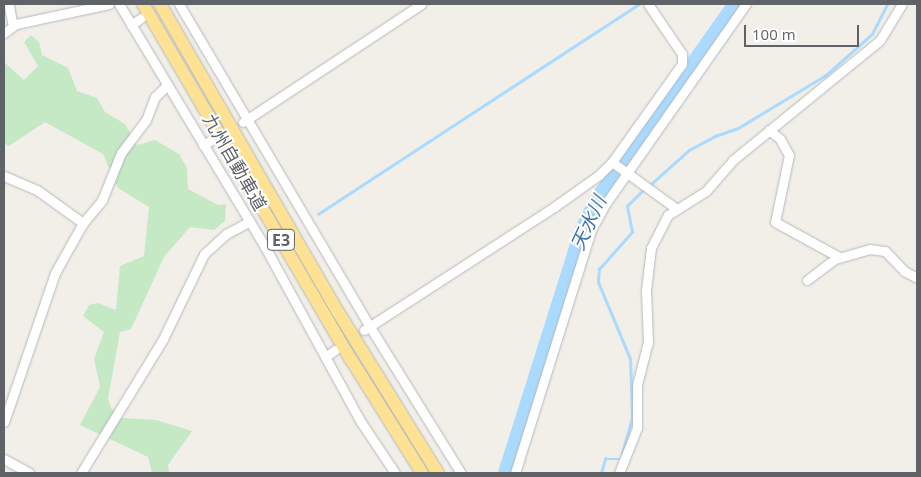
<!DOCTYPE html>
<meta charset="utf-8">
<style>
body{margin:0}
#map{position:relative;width:921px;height:477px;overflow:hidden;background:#f1efe8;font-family:"Open Sans","Noto Sans JP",sans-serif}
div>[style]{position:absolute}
.green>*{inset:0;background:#c5e8c5}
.stream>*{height:2.5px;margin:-1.25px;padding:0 1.25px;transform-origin:1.25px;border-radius:1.25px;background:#aadaff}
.river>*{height:14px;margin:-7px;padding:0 7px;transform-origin:7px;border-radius:7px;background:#aadaff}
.roads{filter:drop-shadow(0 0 1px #b5b8bc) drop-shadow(0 0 1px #b5b8bc)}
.minor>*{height:9px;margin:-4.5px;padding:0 4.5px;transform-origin:4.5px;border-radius:4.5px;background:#fff}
.highway>*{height:12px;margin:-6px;padding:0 6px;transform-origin:6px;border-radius:6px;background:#fde293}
span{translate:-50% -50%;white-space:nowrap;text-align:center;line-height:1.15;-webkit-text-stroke:4px #fff;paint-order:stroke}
.shield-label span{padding:1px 4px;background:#fff;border:1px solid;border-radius:4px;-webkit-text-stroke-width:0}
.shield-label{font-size:16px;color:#5f6368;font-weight:700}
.street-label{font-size:18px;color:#5f6368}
.water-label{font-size:19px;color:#4174aa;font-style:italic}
.frame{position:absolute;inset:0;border:5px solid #5f6368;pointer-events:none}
.scale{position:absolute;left:744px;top:25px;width:115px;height:22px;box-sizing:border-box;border:2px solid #5f6368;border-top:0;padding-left:6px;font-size:15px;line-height:18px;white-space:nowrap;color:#5f6368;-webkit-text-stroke:4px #fff;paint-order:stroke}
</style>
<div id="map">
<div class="green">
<i style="clip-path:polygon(31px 35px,39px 42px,42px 55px,68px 68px,77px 91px,97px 98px,105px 112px,125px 124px,137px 145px,155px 140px,179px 154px,187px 168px,188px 189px,218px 205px,226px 204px,225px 221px,214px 230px,190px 227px,164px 257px,131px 329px,120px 332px,108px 399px,111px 408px,123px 418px,156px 420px,192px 431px,168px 465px,169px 473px,152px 473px,148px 457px,80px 425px,100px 387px,94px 359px,104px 332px,83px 316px,89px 305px,98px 303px,116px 310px,120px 266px,144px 256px,149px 207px,118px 188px,103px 154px,45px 122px,9px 146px,4px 143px,4px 62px,24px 80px,38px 66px,24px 42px)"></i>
</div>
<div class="stream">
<i style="left:650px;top:185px;width:52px;rotate:-41.9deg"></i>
<i style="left:689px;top:150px;width:30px;rotate:-28deg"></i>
<i style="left:715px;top:136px;width:24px;rotate:-19deg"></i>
<i style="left:738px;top:128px;width:103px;rotate:-31.1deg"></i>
<i style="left:826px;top:75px;width:62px;rotate:-41.7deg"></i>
<i style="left:872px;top:34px;width:34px;rotate:-63deg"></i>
<i style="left:318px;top:214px;width:384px;rotate:-33.2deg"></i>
<i style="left:622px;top:453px;width:36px;rotate:-74deg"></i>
<i style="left:632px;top:418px;width:59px;rotate:-91.9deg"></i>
<i style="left:630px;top:359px;width:83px;rotate:-112.6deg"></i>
<i style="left:598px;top:282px;width:13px;rotate:-86deg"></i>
<i style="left:599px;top:269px;width:50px;rotate:-48.3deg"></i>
<i style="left:632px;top:232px;width:26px;rotate:-101deg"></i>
<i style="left:627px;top:206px;width:25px;rotate:-45deg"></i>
<i style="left:601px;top:473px;width:15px;rotate:-74deg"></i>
<i style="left:605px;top:459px;width:16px"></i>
</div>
<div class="river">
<i style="left:505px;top:473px;width:256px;rotate:-72.5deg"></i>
<i style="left:582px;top:229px;width:32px;rotate:-64deg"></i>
<i style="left:596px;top:200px;width:240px;rotate:-54.7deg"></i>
</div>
<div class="roads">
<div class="minor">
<i style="left:119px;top:4px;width:283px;rotate:59deg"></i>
<i style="left:265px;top:247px;width:200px;rotate:61.3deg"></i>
<i style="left:361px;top:422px;width:61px;rotate:56.3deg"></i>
<i style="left:179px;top:4px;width:375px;rotate:59.4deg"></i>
<i style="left:370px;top:327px;width:172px;rotate:58.1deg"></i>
<i style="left:9px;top:6px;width:20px;rotate:79deg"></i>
<i style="left:131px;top:25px;width:12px;rotate:-35deg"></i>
<i style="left:4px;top:33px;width:15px;rotate:-37deg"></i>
<i style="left:16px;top:24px;width:95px;rotate:-12.1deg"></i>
<i style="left:243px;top:122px;width:214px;rotate:-33.5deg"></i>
<i style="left:769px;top:130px;width:14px;rotate:39deg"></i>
<i style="left:780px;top:139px;width:18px;rotate:61deg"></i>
<i style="left:789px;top:155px;width:68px;rotate:101.8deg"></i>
<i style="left:775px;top:222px;width:73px;rotate:28.7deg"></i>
<i style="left:203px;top:145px;width:10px;rotate:-29deg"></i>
<i style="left:612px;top:162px;width:80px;rotate:35.9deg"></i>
<i style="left:4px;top:176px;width:36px;rotate:23deg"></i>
<i style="left:37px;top:190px;width:57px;rotate:35.7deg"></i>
<i style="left:807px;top:280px;width:35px;rotate:-37deg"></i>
<i style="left:835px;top:259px;width:36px;rotate:-16deg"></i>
<i style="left:870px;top:249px;width:15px;rotate:8deg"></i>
<i style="left:885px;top:251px;width:28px;rotate:46deg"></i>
<i style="left:904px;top:271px;width:15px;rotate:28deg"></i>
<i style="left:364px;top:330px;width:226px;rotate:-32.9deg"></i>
<i style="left:554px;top:207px;width:55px;rotate:-35.4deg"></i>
<i style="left:599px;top:175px;width:18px;rotate:-45deg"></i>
<i style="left:612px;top:162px;width:120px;rotate:-54.5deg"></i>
<i style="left:682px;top:64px;width:10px;rotate:-90deg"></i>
<i style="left:682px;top:54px;width:60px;rotate:-124.2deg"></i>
<i style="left:325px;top:357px;width:12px;rotate:-35deg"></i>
<i style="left:4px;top:422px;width:157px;rotate:-71.1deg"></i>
<i style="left:55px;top:273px;width:57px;rotate:-60.8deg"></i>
<i style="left:83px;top:223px;width:30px;rotate:-50deg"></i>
<i style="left:102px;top:200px;width:51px;rotate:-68deg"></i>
<i style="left:121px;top:153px;width:41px;rotate:-52.9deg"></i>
<i style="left:146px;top:120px;width:25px;rotate:-69deg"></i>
<i style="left:155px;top:97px;width:17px;rotate:-45deg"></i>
<i style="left:4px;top:459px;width:29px;rotate:29deg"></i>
<i style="left:81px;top:473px;width:157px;rotate:-58.5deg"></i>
<i style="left:163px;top:339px;width:94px;rotate:-64.2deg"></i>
<i style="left:204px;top:254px;width:30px;rotate:-42deg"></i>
<i style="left:226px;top:234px;width:26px;rotate:-28deg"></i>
<i style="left:515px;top:473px;width:257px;rotate:-72.6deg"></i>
<i style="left:592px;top:228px;width:29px;rotate:-61deg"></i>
<i style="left:606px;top:203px;width:243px;rotate:-54.9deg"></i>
<i style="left:619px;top:473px;width:48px;rotate:-68.2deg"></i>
<i style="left:637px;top:428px;width:43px;rotate:-90deg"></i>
<i style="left:637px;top:385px;width:44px;rotate:-75.7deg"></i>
<i style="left:648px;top:342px;width:52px;rotate:-92.2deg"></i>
<i style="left:646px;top:290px;width:42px;rotate:-83.2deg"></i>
<i style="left:651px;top:248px;width:37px;rotate:-63deg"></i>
<i style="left:668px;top:215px;width:45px;rotate:-32.3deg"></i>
<i style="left:706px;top:191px;width:41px;rotate:-48.9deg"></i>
<i style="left:733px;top:160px;width:190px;rotate:-39.2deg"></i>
<i style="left:880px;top:40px;width:42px;rotate:-58.6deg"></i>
</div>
<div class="highway">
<i style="left:143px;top:4px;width:414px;rotate:59.7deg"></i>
<i style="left:352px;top:361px;width:132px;rotate:58deg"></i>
<i style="left:160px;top:4px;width:356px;rotate:60deg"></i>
<i style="left:338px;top:312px;width:190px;rotate:58.2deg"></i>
</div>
</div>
<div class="shield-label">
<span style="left:281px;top:240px">E3</span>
</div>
<div class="street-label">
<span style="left:235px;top:162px;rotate:60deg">九州自動車道</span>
</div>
<div class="water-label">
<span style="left:589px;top:223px;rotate:-65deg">天水川</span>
</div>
<div class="frame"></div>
<div class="scale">100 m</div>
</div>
